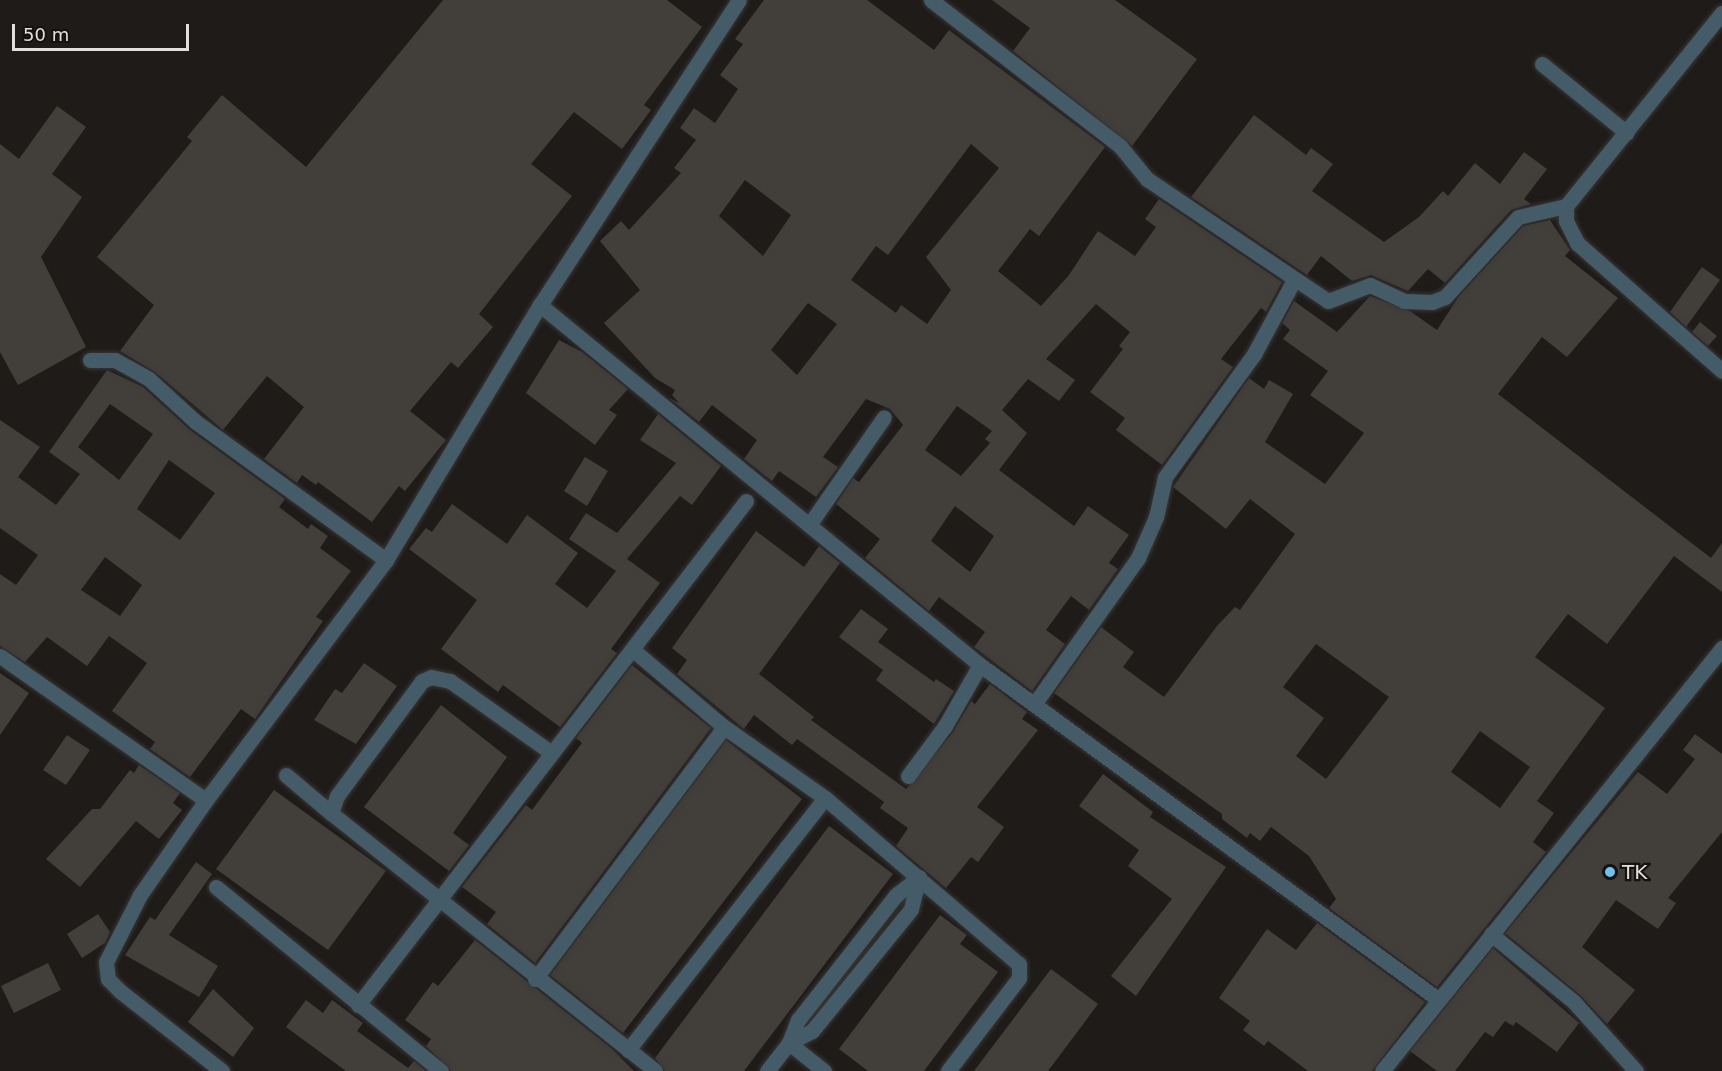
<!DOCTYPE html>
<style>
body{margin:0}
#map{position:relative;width:1722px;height:1071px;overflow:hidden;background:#1e1b18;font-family:"DejaVu Sans",sans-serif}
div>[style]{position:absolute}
.building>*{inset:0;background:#423f3b}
.roads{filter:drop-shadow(0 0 2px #393634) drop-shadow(0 0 2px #393634)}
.minor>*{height:15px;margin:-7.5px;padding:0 7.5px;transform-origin:7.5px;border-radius:7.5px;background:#445b68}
.dots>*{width:16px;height:16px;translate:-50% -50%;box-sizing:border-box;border:3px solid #15120f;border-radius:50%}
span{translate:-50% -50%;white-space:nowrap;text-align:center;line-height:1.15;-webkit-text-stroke:4.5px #15120f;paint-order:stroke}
.poi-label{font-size:20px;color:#e2dfdd}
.left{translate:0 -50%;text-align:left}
.scale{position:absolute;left:12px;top:24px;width:177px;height:27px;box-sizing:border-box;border:3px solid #e2dfdd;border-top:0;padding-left:8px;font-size:18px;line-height:21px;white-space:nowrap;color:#e2dfdd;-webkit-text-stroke:4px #15120f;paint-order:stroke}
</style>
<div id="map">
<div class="building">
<i style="clip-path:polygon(443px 0,667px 0,702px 27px,644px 105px,651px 110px,622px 149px,574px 112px,531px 164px,572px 196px,479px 314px,493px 327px,458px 368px,451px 362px,410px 411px,446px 440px,405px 491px,399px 486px,372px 522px,318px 482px,316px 485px,302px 475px,297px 483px,264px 459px,304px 407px,267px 376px,223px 430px,155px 372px,120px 351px,154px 305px,97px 257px,192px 141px,187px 137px,222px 95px,306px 167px)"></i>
<i style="clip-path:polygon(evenodd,764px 0,867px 0,934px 50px,949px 30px,1105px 147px,1039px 236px,1030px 229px,998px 271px,1041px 306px,1069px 275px,1098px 231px,1135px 256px,1156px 227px,1145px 219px,1159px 199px,1282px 282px,1266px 312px,1261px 308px,1221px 359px,1233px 367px,1162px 465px,1116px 430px,1125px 418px,1090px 392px,1123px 349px,1119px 346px,1130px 332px,1096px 304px,1046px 359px,1075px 380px,1059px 401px,1028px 379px,1002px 410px,1027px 433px,999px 470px,1074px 526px,1088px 506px,1129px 535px,1109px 563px,1118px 569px,1089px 610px,1071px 596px,1046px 630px,1065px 644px,1032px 691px,974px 647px,985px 632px,939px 597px,929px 611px,865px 558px,880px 539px,836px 504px,853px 478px,859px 482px,903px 425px,890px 409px,866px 399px,823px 457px,838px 467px,816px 497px,779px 471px,772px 481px,744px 459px,757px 440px,712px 405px,699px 422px,669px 398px,679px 403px,672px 395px,675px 390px,655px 378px,604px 323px,640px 290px,600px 241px,621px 221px,629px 230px,681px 173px,674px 168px,696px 140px,680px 128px,694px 108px,715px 123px,738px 89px,720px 75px,743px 44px,735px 39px,764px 0,971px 144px,999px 168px,926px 257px,951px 290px,927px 324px,901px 305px,896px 313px,851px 280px,876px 246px,888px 255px,971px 144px,764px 0,745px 180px,791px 215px,763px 256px,719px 216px,745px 180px,764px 0,808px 303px,837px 324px,797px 375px,771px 350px,808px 303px,764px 0,957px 406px,992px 431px,985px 439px,990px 443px,961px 476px,925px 450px,957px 406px,764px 0,955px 506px,994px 536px,970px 572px,931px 541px,955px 506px)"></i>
<i style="clip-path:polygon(992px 0,1115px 0,1197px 59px,1132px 146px,1013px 51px,1030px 28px)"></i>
<i style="clip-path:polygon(57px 106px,86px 127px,52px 174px,82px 197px,41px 257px,86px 347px,18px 385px,0 352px,0 144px,19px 159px)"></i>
<i style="clip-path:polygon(1254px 115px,1306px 155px,1311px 148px,1333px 164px,1312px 191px,1384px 242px,1419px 217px,1443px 191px,1448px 196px,1475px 163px,1500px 184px,1524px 152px,1547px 169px,1524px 199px,1531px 204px,1511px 210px,1445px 283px,1428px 269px,1408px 291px,1371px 275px,1352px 281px,1321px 256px,1307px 275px,1191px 197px)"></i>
<i style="clip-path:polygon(evenodd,1550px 220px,1570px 250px,1565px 256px,1618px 298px,1567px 357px,1542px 337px,1498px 394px,1711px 558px,1722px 543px,1722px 592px,1674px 556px,1607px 644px,1568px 614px,1535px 657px,1605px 708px,1537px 801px,1554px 813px,1533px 842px,1546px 852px,1437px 987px,1329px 908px,1336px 899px,1309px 856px,1271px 827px,1260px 841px,1250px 833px,1247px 838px,1222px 819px,1222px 814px,1054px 693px,1101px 627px,1134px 652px,1123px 667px,1164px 697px,1217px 626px,1235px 607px,1240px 610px,1295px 534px,1250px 499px,1226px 529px,1173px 487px,1249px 378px,1264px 389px,1269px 380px,1293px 394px,1265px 442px,1325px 484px,1364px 433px,1310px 395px,1328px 371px,1283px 339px,1290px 330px,1282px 323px,1294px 301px,1337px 332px,1370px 296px,1410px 311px,1437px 330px,1459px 296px,1523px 226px,1550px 220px,1316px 644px,1389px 697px,1326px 779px,1296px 756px,1324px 718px,1283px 687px,1316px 644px,1550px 220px,1480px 731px,1530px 767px,1500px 808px,1451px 772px,1480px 731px)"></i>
<i style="clip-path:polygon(1702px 267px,1720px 280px,1686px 327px,1670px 312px)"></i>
<i style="clip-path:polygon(1700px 322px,1717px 336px,1708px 346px,1692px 332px)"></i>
<i style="clip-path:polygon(559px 340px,582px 352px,628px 389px,609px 410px,617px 415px,595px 445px,526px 393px)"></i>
<i style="clip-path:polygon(evenodd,107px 370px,143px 387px,190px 430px,285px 499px,279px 507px,308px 529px,311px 524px,328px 536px,320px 548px,351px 571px,316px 617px,323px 621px,255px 719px,241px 709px,190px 777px,150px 749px,155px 742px,112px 711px,147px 663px,109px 636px,87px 666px,47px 637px,25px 662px,0 646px,0 574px,16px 585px,38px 555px,0 528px,0 420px,40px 447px,18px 477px,56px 505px,80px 474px,49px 452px,107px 370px,110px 404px,153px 434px,119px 480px,78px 447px,110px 404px,107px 370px,169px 460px,215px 493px,180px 540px,137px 509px,169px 460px,107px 370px,105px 557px,142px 585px,120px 616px,81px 590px,105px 557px)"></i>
<i style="clip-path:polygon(658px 414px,721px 466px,692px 505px,680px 496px,627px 559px,660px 583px,611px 649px,617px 653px,560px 727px,503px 685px,498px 692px,441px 649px,477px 600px,409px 549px,426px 528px,432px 532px,452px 504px,507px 544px,527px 515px,578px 553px,555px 584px,587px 608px,616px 571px,569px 539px,586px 513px,617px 533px,676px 463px,640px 440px)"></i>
<i style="clip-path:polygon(585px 457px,608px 471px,587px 506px,564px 491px)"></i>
<i style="clip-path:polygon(756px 531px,804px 567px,819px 546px,840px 563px,759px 674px,814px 717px,811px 720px,906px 789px,953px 732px,971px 701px,975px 704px,990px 684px,1027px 712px,1022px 719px,1038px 730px,977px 807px,1004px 827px,978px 862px,971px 857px,946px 888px,896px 846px,908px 828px,880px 808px,884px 802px,797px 739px,792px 745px,754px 715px,744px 729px,677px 674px,687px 660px,672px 648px)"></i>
<i style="clip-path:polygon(861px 609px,888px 629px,878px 642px,934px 682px,936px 679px,954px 691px,934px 724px,876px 680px,883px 670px,839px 637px)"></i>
<i style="clip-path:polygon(364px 663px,397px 686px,356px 744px,314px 720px,335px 689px,342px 693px)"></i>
<i style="clip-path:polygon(632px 665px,711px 728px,535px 963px,487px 924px,496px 912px,462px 887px,526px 805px,532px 810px,582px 743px,576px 738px)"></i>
<i style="clip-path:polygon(0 673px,29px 693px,0 735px)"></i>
<i style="clip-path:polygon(441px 705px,507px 757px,453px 833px,469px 845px,449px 871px,364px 807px)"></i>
<i style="clip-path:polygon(1695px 734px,1722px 754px,1722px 832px,1668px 898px,1676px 903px,1658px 929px,1616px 900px,1582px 947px,1635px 990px,1607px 1024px,1580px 995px,1505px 933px,1638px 772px,1667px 794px,1695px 759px,1683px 750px)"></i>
<i style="clip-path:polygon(67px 735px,90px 750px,66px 785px,43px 770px)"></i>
<i style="clip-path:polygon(726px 740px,802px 799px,623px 1033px,550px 975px)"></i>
<i style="clip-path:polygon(139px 765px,180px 793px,173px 803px,182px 810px,159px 839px,136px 821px,80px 887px,46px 859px,92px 809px,100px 809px,130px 770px,134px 773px)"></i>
<i style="clip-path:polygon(1103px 774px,1153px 812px,1150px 817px,1226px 867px,1136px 996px,1111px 976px,1172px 899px,1128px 866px,1139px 850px,1079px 806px)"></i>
<i style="clip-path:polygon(274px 790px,386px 871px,328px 950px,216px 869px)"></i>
<i style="clip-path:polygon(829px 826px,893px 874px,744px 1071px,665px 1071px,655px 1058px)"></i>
<i style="clip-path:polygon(196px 862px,212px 874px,169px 935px,218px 966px,199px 997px,125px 955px,150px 917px,155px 920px)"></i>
<i style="clip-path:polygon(98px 914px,110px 932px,105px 943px,82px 958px,67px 934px)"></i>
<i style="clip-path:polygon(940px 915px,967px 935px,960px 944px,998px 972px,924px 1071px,868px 1071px,839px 1049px)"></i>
<i style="clip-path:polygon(1317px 923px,1425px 1002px,1372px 1071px,1308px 1071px,1268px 1041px,1264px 1046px,1243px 1030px,1250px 1021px,1219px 998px,1267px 929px,1296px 950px)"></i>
<i style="clip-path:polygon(475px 940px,611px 1048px,634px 1071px,451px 1071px,426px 1046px,431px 1039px,405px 1020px,433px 982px,438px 986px)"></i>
<i style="clip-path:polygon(1493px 948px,1579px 1023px,1557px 1052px,1516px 1022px,1513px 1026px,1505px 1021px,1493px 1037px,1485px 1032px,1455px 1071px,1437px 1071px,1410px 1051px)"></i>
<i style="clip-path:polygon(48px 963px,61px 990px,14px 1013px,1px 986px)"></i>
<i style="clip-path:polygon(1051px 969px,1098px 1004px,1081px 1027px,1048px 1071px,974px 1071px)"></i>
<i style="clip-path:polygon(213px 989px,254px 1028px,233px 1057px,188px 1022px)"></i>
<i style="clip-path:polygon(306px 1000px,323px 1013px,332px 1000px,363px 1023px,357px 1031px,408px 1068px,414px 1061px,426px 1071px,346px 1071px,286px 1027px)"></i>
</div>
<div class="roads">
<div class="minor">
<i style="left:931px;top:0;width:239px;rotate:37.7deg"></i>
<i style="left:1120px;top:146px;width:43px;rotate:50.7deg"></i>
<i style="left:1147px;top:179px;width:218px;rotate:34deg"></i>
<i style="left:1328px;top:301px;width:45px;rotate:-20.9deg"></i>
<i style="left:1370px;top:285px;width:38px;rotate:25deg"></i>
<i style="left:1404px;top:301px;width:28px;rotate:2deg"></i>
<i style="left:1432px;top:302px;width:14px;rotate:-21deg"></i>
<i style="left:1445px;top:297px;width:108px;rotate:-47.6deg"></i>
<i style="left:1518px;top:217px;width:49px;rotate:-12.9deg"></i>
<i style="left:1566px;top:206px;width:248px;rotate:-51.1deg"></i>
<i style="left:1542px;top:64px;width:109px;rotate:39.1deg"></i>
<i style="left:1566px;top:206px;width:15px;rotate:90deg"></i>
<i style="left:1566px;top:221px;width:25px;rotate:63deg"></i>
<i style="left:1577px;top:243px;width:193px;rotate:41.4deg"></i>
<i style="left:540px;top:305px;width:569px;rotate:39.29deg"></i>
<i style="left:980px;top:665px;width:568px;rotate:36.12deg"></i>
<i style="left:90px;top:360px;width:25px"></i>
<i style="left:115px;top:360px;width:39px;rotate:29deg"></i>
<i style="left:149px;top:379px;width:64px;rotate:42.5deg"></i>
<i style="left:196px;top:422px;width:235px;rotate:36deg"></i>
<i style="left:809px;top:525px;width:131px;rotate:-55.2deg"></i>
<i style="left:632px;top:649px;width:121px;rotate:40.3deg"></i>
<i style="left:724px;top:727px;width:123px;rotate:35.1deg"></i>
<i style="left:825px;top:798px;width:255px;rotate:40.6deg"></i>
<i style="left:1019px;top:964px;width:14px;rotate:90deg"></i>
<i style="left:1019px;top:978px;width:117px;rotate:127.4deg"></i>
<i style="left:0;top:656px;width:251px;rotate:35deg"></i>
<i style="left:1035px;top:703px;width:178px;rotate:-54.6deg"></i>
<i style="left:1138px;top:558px;width:45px;rotate:-66.3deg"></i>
<i style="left:1156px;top:517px;width:41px;rotate:-77.3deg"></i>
<i style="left:1165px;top:477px;width:152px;rotate:-54.1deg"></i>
<i style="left:1254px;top:354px;width:84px;rotate:-61.6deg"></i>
<i style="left:549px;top:751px;width:121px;rotate:-144.7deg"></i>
<i style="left:450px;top:681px;width:19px;rotate:-168deg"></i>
<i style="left:431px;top:677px;width:10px;rotate:156deg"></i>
<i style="left:422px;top:681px;width:143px;rotate:126.5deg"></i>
<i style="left:337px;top:796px;width:18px;rotate:109deg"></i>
<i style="left:331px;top:813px;width:414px;rotate:38.5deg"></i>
<i style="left:286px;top:775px;width:59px;rotate:40.2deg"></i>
<i style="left:908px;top:776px;width:62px;rotate:-53.5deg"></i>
<i style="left:945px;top:726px;width:70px;rotate:-60.2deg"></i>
<i style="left:216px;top:887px;width:291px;rotate:39.3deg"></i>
<i style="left:1491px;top:934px;width:107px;rotate:39.3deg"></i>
<i style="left:1574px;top:1002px;width:93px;rotate:48.1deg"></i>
<i style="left:535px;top:979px;width:315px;rotate:-53.1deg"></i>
<i style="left:358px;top:1005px;width:636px;rotate:-52.41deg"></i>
<i style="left:789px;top:1043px;width:26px;rotate:-28deg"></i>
<i style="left:812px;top:1031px;width:157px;rotate:-50.9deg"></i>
<i style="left:911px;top:909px;width:33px;rotate:-76deg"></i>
<i style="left:789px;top:1043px;width:45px;rotate:38.7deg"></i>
<i style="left:628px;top:1050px;width:320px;rotate:-52deg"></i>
<i style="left:222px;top:1071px;width:130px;rotate:-141.9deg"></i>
<i style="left:120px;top:991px;width:17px;rotate:-135deg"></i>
<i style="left:108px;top:979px;width:17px;rotate:-97deg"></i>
<i style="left:106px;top:962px;width:75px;rotate:-63.1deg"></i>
<i style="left:140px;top:895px;width:116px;rotate:-55.2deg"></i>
<i style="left:206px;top:800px;width:300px;rotate:-53.1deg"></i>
<i style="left:386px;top:560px;width:298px;rotate:-58.9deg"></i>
<i style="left:540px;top:305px;width:364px;rotate:-56.9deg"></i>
<i style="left:767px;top:1071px;width:36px;rotate:-52deg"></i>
<i style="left:789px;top:1043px;width:25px;rotate:-69deg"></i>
<i style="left:798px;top:1020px;width:159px;rotate:-51.9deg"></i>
<i style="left:896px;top:895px;width:29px;rotate:-38deg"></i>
<i style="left:1382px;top:1071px;width:543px;rotate:-51.21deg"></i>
</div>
</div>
<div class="dots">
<i style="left:1610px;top:872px;background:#6bc3f2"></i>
</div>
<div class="poi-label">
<span class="left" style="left:1622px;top:872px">TK</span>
</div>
<div class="scale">50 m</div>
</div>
